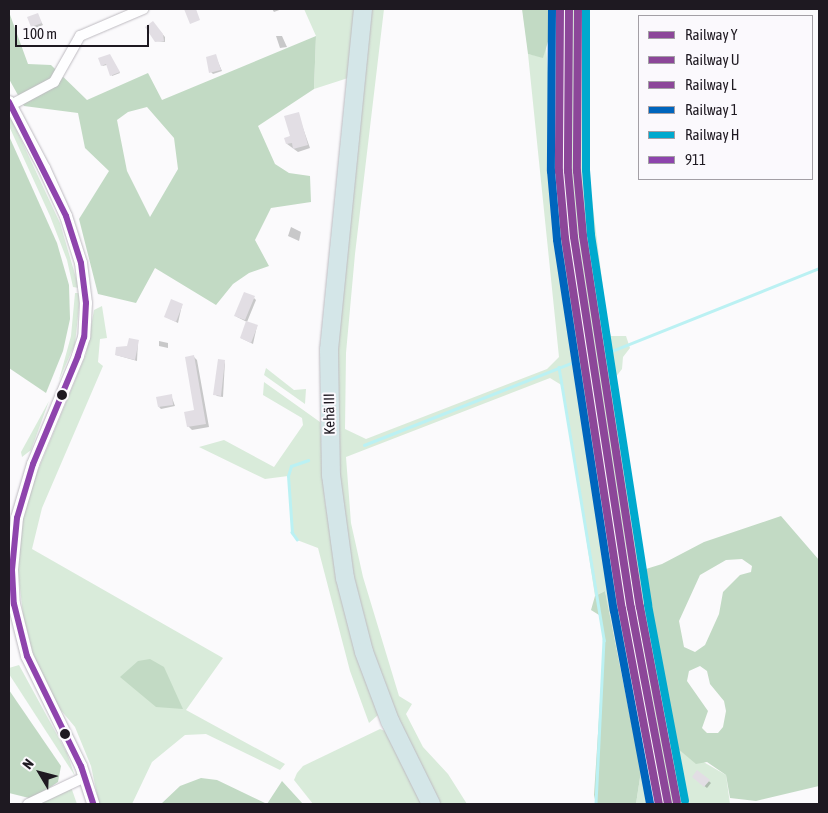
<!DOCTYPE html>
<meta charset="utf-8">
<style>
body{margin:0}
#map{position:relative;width:828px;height:813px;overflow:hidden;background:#fbfafc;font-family:"Asap Condensed",sans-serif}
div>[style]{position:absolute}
.green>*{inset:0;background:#d9ebda}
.forest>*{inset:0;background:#c2dac4}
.shadow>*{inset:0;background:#0003}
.stream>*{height:2.5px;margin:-1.25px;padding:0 1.25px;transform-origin:1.25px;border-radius:1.25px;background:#bbf1f3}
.building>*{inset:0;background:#e2dee4}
.roads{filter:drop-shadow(0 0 1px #bebbc1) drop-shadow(0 0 1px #bebbc1)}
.minor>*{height:10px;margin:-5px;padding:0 5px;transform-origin:5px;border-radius:5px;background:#fefeff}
.tertiary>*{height:12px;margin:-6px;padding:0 6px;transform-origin:6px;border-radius:6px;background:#fefeff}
.trunk>*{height:18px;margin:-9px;padding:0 9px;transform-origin:9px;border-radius:9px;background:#d4e6e8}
.bus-1>*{height:6px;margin:-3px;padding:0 3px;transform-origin:3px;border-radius:3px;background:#8e44ad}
.rail-1>*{height:8px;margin:-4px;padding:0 4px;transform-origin:4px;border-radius:4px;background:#8c4799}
.rail-2>*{height:8px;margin:-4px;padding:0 4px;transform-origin:4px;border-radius:4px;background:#8c4799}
.rail-3>*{height:8px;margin:-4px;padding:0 4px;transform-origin:4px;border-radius:4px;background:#8c4799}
.rail-4>*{height:8px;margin:-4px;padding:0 4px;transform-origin:4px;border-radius:4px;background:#0065bd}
.rail-5>*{height:8px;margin:-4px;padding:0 4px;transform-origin:4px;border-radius:4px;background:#00a9ce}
.dots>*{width:14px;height:14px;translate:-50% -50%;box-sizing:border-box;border:2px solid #fbf9fd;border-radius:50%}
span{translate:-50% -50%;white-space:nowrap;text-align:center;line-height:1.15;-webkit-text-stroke:4px #fbf9fd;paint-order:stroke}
.street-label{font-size:15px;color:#1e1921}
.frame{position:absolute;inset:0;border:10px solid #1e1921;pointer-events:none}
.legend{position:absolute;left:638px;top:15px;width:175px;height:165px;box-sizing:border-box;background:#fbf9fd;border:1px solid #a39fa5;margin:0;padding:6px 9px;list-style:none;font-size:15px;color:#1e1921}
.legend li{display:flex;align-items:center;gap:10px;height:25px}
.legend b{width:25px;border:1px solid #a39fa5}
.north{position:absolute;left:15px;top:748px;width:50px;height:50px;-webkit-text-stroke:4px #fbf9fd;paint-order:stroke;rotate:307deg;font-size:14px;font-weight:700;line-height:20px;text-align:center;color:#1e1921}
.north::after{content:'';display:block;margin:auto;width:18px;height:22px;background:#1e1921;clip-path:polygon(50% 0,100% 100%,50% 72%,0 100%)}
.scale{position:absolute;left:15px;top:25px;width:134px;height:22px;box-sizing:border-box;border:2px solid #1e1921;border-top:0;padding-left:6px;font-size:15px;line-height:18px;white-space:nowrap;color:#1e1921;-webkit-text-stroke:4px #fbf9fd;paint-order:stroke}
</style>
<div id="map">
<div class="green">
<i style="clip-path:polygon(304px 9px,355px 9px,348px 78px,314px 89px,316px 36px)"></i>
<i style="clip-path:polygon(369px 9px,384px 9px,355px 254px,346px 353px,345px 429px,366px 439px,547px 369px,559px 357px,528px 54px,543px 57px,546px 44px,557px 203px,609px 556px,653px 804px,636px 804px,641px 771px,623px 679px,605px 591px,595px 596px,563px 386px,550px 378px,346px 457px,351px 523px,363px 577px,399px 696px,412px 704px,406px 714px,423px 747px,448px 774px,467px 804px,438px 804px,397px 720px,367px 635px,345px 543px,335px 464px,334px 391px,339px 298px)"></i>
<i style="clip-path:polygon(573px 9px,587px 9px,584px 51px,586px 151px,608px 328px,611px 336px,626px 336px,630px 348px,623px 357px,622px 369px,615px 378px,669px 742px,726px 775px,730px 804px,671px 804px,603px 418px,573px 198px,569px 123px)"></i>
<i style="clip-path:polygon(9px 114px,60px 223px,79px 288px,73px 287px,67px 260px,50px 216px,9px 126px)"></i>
<i style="clip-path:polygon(75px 293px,79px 293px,79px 307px,75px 344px,59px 380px,71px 336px)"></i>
<i style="clip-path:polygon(102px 306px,107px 338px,100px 339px,98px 362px,103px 366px,42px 508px,32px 549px,223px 658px,186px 710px,285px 764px,280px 770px,206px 734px,185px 735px,152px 762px,132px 804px,99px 804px,91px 766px,75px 727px,59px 708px,33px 654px,23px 615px,18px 570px,23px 518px,36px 475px,86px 354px,94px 310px)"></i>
<i style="clip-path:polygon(266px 368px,294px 390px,306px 389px,305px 404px,264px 375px)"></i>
<i style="clip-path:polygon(264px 382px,320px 422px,325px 501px,342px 601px,378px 715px,369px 723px,350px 671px,318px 548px,297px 540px,292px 533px,288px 476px,265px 479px,199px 447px,224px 440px,274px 467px,303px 425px,302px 418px,263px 395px)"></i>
<i style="clip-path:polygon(49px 401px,31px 450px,22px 457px,21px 452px)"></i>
<i style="clip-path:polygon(19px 665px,67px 753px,75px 776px,9px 674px,9px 668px)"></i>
<i style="clip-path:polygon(380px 729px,385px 731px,422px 804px,313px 804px,294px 780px,297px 773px,303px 766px)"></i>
<i style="clip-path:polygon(71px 787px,77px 804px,32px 804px)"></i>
</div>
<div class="forest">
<i style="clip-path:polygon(522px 9px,558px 9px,543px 58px,528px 54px)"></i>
<i style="clip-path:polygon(evenodd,9px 12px,28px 64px,51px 65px,87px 100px,148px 73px,162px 100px,316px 36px,314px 89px,258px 126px,275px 164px,289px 173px,310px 176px,311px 202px,271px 208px,255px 240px,269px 266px,249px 273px,233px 284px,216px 305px,155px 268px,136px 303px,98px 294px,79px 219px,109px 171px,85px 148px,78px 113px,24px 106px,9px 79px,9px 12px,147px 107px,174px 138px,178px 169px,150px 217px,127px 171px,117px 120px,128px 112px,147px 107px)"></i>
<i style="clip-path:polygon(9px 136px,57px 243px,69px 285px,70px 319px,63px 351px,46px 393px,9px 368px)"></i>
<i style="clip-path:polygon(evenodd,781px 516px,819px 560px,819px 786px,756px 801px,730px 798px,726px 775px,707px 762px,696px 764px,670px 742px,646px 569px,662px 564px,704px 542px,781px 516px,742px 559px,752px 566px,751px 572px,740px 575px,723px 592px,719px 614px,705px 645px,695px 652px,684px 647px,679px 621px,700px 575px,726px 560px,742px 559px,781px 516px,700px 666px,707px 671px,710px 684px,724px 701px,726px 711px,723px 727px,718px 733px,707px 733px,702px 728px,708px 711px,687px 681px,689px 671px,700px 666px)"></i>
<i style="clip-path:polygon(605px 591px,641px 771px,636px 804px,596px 804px,594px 795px,604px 640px,599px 615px,591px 610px,595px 596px)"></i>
<i style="clip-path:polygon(150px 659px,164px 667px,183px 709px,156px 707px,120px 677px,138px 661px)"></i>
<i style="clip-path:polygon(9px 690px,61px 766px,58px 782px,33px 799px,9px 793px)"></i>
<i style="clip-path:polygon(201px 778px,217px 780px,267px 804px,282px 781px,303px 804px,161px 804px,180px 786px)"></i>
</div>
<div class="shadow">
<i style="clip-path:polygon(272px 9px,282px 9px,274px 12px)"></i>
<i style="clip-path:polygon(37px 14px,43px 25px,34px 29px,32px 27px)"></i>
<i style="clip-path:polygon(153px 23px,165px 37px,165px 42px,156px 41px)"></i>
<i style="clip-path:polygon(276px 36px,282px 36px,287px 47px,280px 48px)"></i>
<i style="clip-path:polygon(215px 55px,222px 71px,213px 74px,211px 72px)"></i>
<i style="clip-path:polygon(110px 56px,120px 73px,112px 76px,107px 65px,102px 66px)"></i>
<i style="clip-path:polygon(298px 114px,310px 148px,298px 152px,287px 144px)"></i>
<i style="clip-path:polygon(291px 227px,301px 232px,299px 241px,288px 236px)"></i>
<i style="clip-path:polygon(254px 298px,256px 300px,247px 322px,237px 317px,235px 315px)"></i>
<i style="clip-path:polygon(182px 305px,178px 323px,166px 317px)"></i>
<i style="clip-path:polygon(257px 326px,253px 344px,241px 338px)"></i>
<i style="clip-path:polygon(138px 341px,137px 361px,116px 355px,128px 347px)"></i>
<i style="clip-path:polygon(159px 341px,168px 343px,168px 348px,159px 346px)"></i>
<i style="clip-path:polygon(194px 357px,197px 360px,209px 427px,192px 430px,188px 426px,196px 412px)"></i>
<i style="clip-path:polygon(225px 361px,223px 397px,217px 396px,215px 394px)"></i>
<i style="clip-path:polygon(171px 395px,175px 406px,161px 409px,159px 407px)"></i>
<i style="clip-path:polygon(697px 771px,711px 783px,707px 788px,693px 777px)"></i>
</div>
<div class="stream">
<i style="left:612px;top:351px;width:223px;rotate:-21.8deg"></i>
<i style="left:559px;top:367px;width:277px;rotate:80.6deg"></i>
<i style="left:604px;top:640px;width:164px;rotate:92.8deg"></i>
<i style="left:364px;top:445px;width:228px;rotate:-21.6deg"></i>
<i style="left:297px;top:540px;width:9px;rotate:-126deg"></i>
<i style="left:292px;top:533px;width:57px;rotate:-94deg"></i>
<i style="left:288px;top:476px;width:10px;rotate:-73deg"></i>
<i style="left:291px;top:466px;width:18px;rotate:-19deg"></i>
</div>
<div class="building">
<i style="clip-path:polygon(184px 9px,196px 9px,200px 20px,190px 24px)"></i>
<i style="clip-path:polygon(38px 13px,42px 23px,31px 27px,27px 17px)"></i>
<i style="clip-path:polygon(153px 21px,163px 34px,164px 41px,155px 42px,145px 27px)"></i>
<i style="clip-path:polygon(110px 54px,120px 72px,110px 76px,106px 64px,101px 66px,98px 58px)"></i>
<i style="clip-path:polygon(216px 54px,221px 70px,209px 73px,206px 57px)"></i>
<i style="clip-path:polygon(299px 112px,308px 145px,293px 149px,292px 143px,286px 144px,284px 138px,290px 136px,284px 116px)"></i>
<i style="clip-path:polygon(244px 292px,255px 296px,245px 320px,234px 316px)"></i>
<i style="clip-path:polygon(171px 299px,183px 304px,176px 322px,164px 317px)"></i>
<i style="clip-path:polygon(246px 321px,258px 325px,251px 343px,240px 338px)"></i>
<i style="clip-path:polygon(129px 338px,139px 340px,135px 360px,115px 355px,116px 347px,127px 346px)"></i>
<i style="clip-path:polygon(194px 355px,206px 424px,187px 427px,184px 412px,194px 410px,185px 357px)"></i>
<i style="clip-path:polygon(218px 359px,225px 360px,221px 396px,213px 395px)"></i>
<i style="clip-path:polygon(172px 394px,173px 405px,158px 407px,156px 397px)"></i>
<i style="clip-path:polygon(697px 770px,710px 780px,704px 787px,692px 777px)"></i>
</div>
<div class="roads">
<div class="minor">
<i style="left:11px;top:105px;width:49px;rotate:-28.1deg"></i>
<i style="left:54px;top:82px;width:53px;rotate:-60.5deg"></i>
<i style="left:80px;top:36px;width:69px;rotate:-23.2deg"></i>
<i style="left:28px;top:804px;width:63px;rotate:-25.3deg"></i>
</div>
<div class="tertiary">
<i style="left:9px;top:102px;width:75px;rotate:62.1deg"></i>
<i style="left:44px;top:168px;width:53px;rotate:65.4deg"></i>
<i style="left:66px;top:216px;width:49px;rotate:72.3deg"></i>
<i style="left:81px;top:263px;width:40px;rotate:82.9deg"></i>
<i style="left:86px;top:303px;width:34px;rotate:93deg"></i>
<i style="left:84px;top:337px;width:20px;rotate:108deg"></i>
<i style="left:78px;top:356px;width:117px;rotate:112.6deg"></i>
<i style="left:33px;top:464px;width:56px;rotate:106.5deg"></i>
<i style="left:17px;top:518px;width:52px;rotate:95.5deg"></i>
<i style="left:12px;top:570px;width:34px;rotate:87deg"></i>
<i style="left:14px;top:604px;width:54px;rotate:76deg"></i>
<i style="left:27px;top:656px;width:123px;rotate:63.9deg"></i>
<i style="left:81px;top:766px;width:40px;rotate:72deg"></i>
</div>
<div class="trunk">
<i style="left:363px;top:9px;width:343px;rotate:95.7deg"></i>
<i style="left:329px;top:350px;width:125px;rotate:89.1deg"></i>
<i style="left:331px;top:475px;width:104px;rotate:82.3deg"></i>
<i style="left:345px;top:578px;width:76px;rotate:75.6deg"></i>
<i style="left:364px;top:652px;width:74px;rotate:69.4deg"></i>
<i style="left:390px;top:721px;width:93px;rotate:63.7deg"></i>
</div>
</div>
<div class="bus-1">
<i style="left:9px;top:102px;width:127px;rotate:63.4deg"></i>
<i style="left:66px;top:216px;width:49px;rotate:72.3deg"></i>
<i style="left:81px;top:263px;width:40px;rotate:82.9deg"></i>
<i style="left:86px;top:303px;width:34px;rotate:93deg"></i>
<i style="left:84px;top:337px;width:20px;rotate:108deg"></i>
<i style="left:78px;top:356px;width:117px;rotate:112.6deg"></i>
<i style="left:33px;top:464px;width:56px;rotate:106.5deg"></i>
<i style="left:17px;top:518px;width:52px;rotate:95.5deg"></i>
<i style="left:12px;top:570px;width:34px;rotate:87deg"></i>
<i style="left:14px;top:604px;width:54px;rotate:76deg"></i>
<i style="left:27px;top:656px;width:123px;rotate:63.9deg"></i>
<i style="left:81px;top:766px;width:40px;rotate:72deg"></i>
</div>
<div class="rail-1">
<i style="left:569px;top:9px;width:162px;rotate:90.4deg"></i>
<i style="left:568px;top:171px;width:66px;rotate:84.8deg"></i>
<i style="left:574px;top:237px;width:375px;rotate:81.3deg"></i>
<i style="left:631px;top:608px;width:199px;rotate:79.3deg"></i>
</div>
<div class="rail-2">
<i style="left:560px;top:9px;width:162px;rotate:90.4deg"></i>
<i style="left:559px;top:171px;width:67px;rotate:84.9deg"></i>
<i style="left:565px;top:238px;width:375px;rotate:81.3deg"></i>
<i style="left:622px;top:609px;width:198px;rotate:79.3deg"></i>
</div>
<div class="rail-3">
<i style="left:578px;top:9px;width:162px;rotate:90.4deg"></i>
<i style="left:577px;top:171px;width:65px;rotate:84.7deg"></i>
<i style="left:583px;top:236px;width:375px;rotate:81.3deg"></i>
<i style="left:640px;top:607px;width:198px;rotate:79.3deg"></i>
</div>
<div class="rail-4">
<i style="left:552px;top:9px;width:162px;rotate:90.4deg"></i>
<i style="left:551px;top:171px;width:69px;rotate:85deg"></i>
<i style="left:557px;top:240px;width:375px;rotate:81.3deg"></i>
<i style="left:614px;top:611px;width:196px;rotate:79.4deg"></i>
</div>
<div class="rail-5">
<i style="left:586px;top:9px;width:161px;rotate:90deg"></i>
<i style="left:586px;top:170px;width:65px;rotate:85.6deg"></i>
<i style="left:591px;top:235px;width:374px;rotate:81.2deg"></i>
<i style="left:648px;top:605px;width:199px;rotate:79.3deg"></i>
</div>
<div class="dots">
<i style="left:62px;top:395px;background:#1e1921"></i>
<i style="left:65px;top:734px;background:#1e1921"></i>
</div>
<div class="street-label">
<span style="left:329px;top:414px;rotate:-91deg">Kehä III</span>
</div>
<div class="frame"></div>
<ul class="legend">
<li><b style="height:6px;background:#8c4799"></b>Railway Y</li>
<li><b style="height:6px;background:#8c4799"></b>Railway U</li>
<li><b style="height:6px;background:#8c4799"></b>Railway L</li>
<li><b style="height:6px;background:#0065bd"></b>Railway 1</li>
<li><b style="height:6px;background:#00a9ce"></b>Railway H</li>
<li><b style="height:6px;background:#8e44ad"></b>911</li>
</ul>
<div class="north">N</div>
<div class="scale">100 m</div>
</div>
